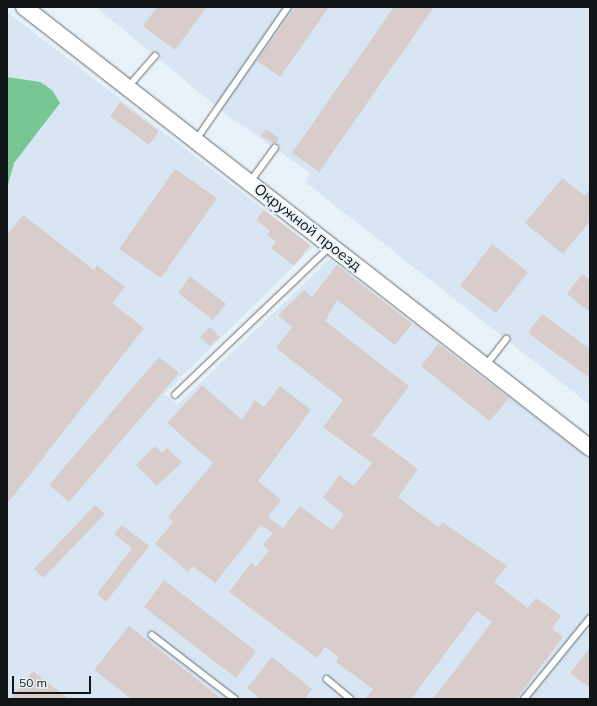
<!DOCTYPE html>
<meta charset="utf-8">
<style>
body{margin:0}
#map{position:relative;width:597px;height:706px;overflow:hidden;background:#e9f2f8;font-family:Mulish,sans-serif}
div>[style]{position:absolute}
.built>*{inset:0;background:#d7e6f2}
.forest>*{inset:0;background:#79c695}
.building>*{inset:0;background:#d9cdcc}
.roads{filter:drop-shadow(0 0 1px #646b71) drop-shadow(0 0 1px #646b71)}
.lane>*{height:5.5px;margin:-2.75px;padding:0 2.75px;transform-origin:2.75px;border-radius:2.75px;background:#fff}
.secondary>*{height:16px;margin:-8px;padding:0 8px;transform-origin:8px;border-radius:8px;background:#fff}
span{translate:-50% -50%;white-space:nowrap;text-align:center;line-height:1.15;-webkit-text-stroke:4px #e9f2f8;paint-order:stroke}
.street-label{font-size:15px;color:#121517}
.frame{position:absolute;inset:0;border:8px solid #121517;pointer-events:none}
.scale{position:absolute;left:12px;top:676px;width:79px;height:18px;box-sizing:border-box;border:2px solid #121517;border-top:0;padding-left:5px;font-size:12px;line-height:14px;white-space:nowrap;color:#121517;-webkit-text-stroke:3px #e9f2f8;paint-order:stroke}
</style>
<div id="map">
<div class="built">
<i style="clip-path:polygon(96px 7px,590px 7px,590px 405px,305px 182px,310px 173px,223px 112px)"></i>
<i style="clip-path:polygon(7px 12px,313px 247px,164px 394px,178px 404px,330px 259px,590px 459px,590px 699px,7px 699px)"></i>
</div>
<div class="forest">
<i style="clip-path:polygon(7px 77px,40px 82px,52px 90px,60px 103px,14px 163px,7px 188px)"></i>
</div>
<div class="building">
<i style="clip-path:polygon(157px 7px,207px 7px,175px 50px,143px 26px)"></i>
<i style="clip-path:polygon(295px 7px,329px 7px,280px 77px,257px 61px)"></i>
<i style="clip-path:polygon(394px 7px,434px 7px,319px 172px,292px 153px)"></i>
<i style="clip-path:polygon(120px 102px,159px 131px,149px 145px,110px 116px)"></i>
<i style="clip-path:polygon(266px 129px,279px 138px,275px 144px,261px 136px)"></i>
<i style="clip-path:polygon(175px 169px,217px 198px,161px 278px,119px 249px)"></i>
<i style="clip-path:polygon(562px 178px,585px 196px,590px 189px,590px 221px,563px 254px,525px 223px)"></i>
<i style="clip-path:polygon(264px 210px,310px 245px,294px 266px,271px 248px,276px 242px,267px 235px,270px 231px,256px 220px)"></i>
<i style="clip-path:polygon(23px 215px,94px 270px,97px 265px,125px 287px,112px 303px,144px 328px,7px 504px,7px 235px)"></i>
<i style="clip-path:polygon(492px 244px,528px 272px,496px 313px,460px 286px)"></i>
<i style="clip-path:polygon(337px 265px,412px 324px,395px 345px,337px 300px,325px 321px,409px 386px,372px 435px,418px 469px,398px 497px,438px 527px,442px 522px,507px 566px,494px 582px,528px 608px,536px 598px,561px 616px,552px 629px,563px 637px,516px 699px,433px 699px,492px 622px,477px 611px,411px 699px,365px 699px,373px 689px,336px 662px,339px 657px,325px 647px,317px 658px,229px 592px,251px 563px,256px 567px,269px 550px,263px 545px,273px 533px,261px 525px,215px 583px,193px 566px,188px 572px,155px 544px,173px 522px,168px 517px,213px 463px,167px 423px,202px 385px,242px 420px,255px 400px,264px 407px,280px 386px,311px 410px,258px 481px,281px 500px,268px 517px,283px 528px,300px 506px,332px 530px,344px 514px,323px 498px,339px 475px,354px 486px,372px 463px,323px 427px,343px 400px,276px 348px,292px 327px,278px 315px,304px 290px,312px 297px)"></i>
<i style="clip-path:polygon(582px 274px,590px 280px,590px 312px,567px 294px)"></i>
<i style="clip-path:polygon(190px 276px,226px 304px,213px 320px,178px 293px)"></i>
<i style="clip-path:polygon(542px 314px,590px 349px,590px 378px,528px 333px)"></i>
<i style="clip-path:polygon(210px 327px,220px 337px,210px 346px,200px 337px)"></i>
<i style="clip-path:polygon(438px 344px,509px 398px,490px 421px,421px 366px)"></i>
<i style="clip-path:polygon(159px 357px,179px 373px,69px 502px,49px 485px)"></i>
<i style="clip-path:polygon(155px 446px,162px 453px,167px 448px,182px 462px,157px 486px,136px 465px)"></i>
<i style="clip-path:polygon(95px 505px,105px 514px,43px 578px,34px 569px)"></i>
<i style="clip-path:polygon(122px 525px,149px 546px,106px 602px,97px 594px,132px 548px,114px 534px)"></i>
<i style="clip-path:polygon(164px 580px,256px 651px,236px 678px,144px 607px)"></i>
<i style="clip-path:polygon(129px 626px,222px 699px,132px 699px,94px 670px)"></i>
<i style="clip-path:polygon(590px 648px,590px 688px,570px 673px)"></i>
<i style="clip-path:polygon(272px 657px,312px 689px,305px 699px,260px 699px,247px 688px)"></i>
<i style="clip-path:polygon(33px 671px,69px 699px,10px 699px)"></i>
</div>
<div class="roads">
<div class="lane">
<i style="left:128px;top:87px;width:41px;rotate:-48.9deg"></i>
<i style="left:196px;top:140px;width:162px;rotate:-55.3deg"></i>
<i style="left:250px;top:182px;width:42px;rotate:-53.7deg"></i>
<i style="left:486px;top:365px;width:33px;rotate:-52deg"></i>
<i style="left:175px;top:395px;width:214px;rotate:-43.7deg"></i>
<i style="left:152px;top:635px;width:105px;rotate:37.6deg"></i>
<i style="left:327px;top:679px;width:31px;rotate:40deg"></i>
<i style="left:524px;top:699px;width:104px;rotate:-50.8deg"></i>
</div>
<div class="secondary">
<i style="left:24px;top:7px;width:718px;rotate:37.92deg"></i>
</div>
</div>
<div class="street-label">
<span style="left:308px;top:227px;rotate:38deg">Окружной проезд</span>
</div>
<div class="frame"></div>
<div class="scale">50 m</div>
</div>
